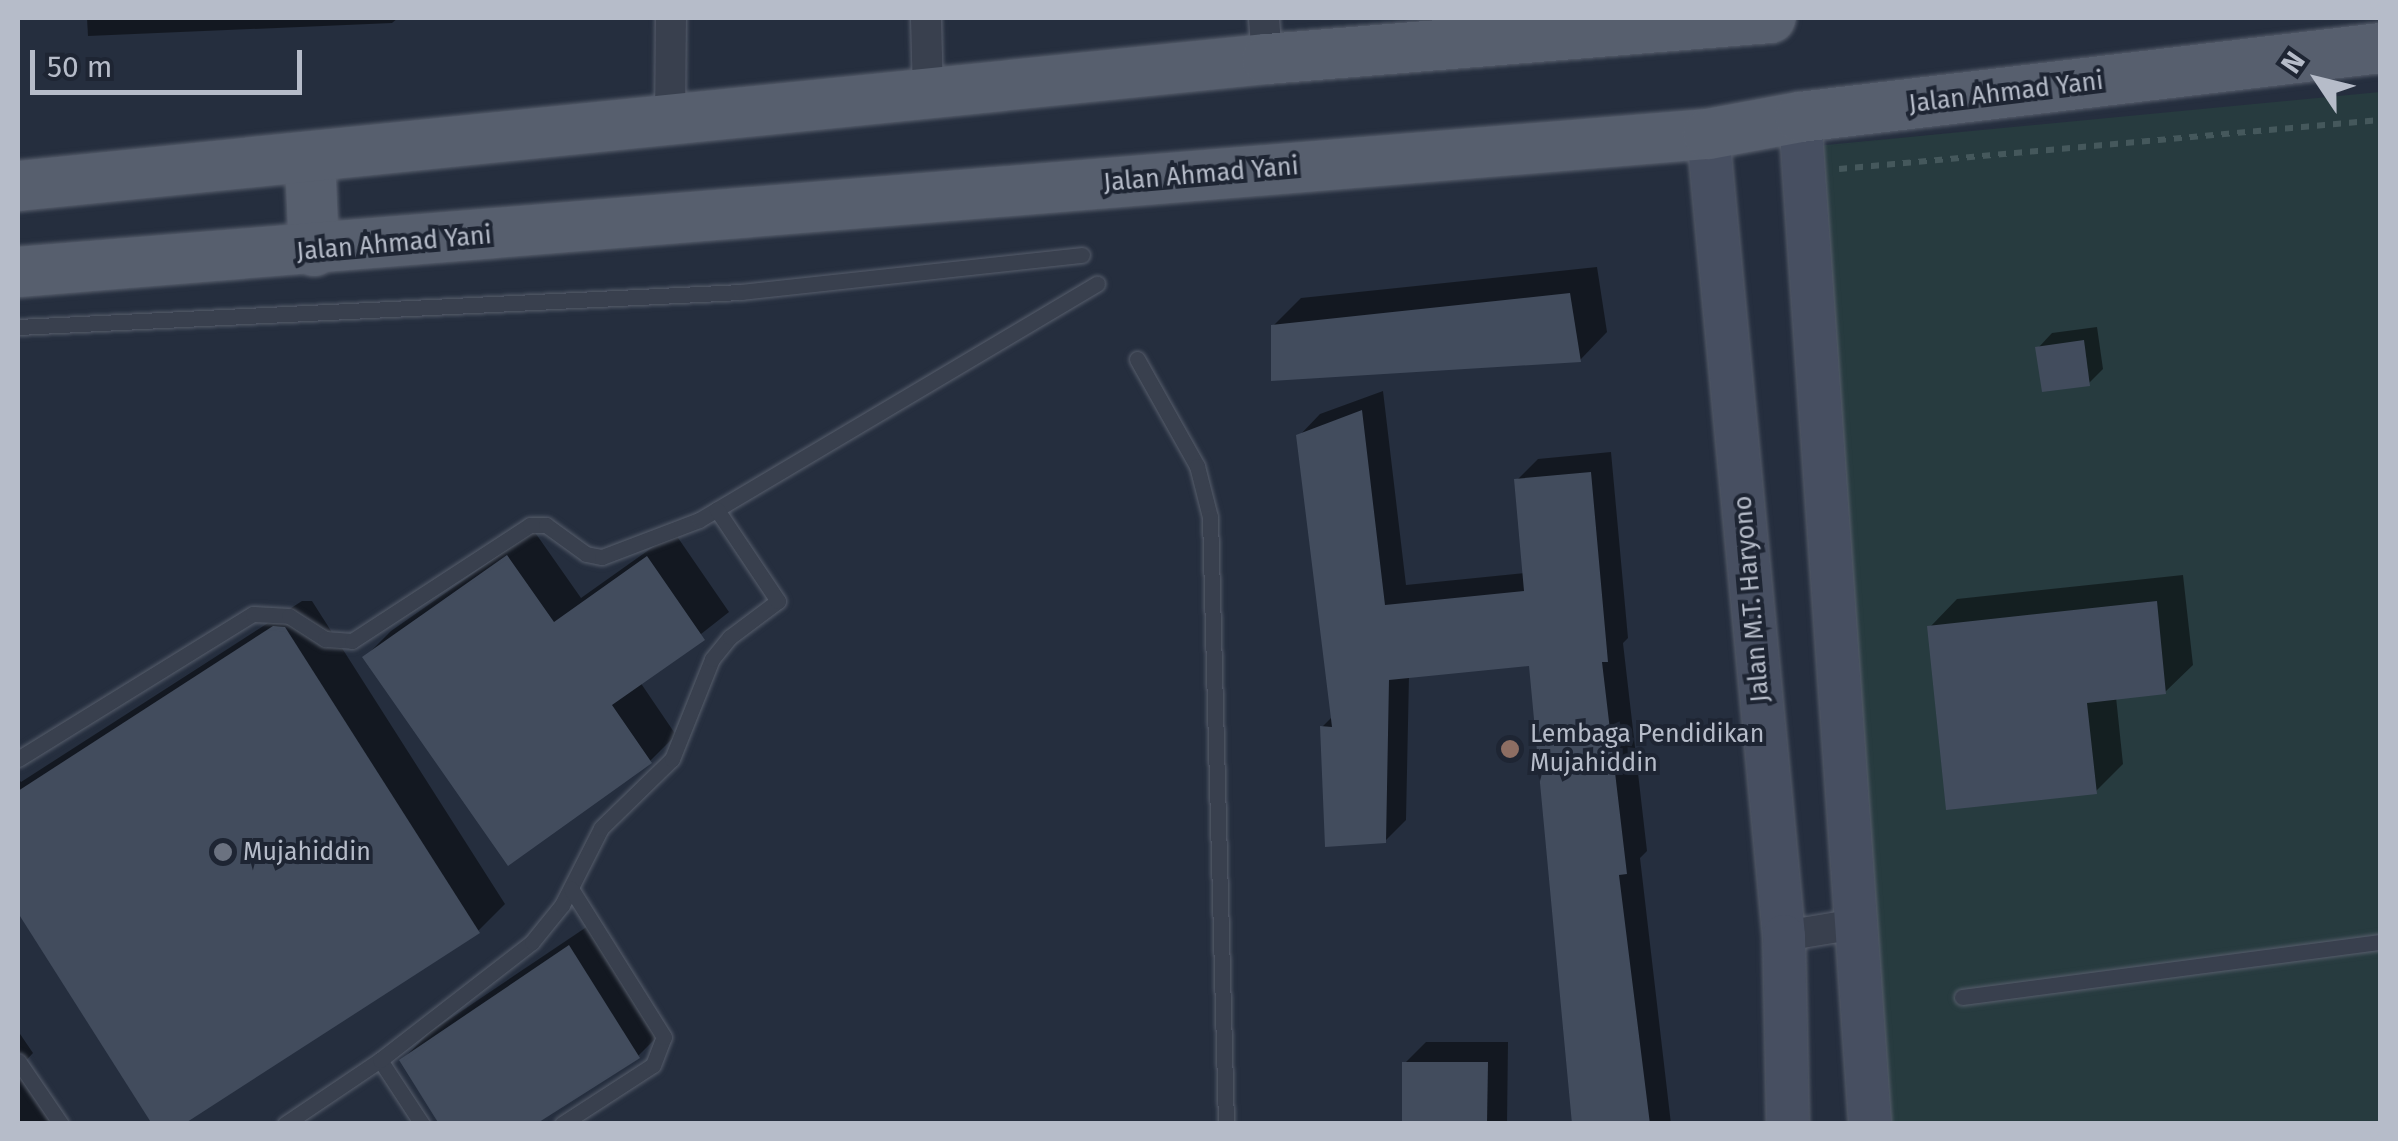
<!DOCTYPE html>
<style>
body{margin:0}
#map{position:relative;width:2398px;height:1141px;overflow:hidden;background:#252e3e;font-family:"Fira Sans",sans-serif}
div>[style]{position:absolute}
.green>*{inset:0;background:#273b3f}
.shadow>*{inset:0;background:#0007}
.building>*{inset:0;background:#424c5d}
.path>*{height:6px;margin-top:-3px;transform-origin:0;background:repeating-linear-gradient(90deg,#45585c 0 8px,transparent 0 16px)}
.roads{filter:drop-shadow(0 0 2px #575e6c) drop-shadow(0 0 2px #575e6c)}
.lane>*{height:15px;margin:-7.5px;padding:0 7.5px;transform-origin:7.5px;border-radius:7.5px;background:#39404e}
.street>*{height:30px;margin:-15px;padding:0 15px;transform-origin:15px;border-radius:15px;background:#39404e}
.secondary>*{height:42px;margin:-21px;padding:0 21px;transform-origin:21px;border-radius:21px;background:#474f61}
.primary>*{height:50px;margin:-25px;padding:0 25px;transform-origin:25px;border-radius:25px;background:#575f6e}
.dots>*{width:28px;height:28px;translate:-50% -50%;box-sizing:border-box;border:5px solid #1e2533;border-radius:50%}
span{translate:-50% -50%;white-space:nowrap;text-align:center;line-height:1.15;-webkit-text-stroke:8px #1e2533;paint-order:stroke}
.street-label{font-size:25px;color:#b6bcc9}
.poi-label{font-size:25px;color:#b6bcc9}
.left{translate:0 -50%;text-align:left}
.frame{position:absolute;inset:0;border:20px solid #b6bcc9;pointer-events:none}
.north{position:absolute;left:2268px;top:30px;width:100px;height:100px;-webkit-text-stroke:8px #1e2533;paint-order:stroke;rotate:305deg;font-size:28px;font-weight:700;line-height:40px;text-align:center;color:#b6bcc9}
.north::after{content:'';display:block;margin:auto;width:35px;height:45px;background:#b6bcc9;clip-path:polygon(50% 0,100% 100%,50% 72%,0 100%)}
.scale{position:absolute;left:30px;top:50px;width:272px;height:45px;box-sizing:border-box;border:5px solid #b6bcc9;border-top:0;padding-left:12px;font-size:30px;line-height:35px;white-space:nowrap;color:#b6bcc9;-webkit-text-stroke:8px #1e2533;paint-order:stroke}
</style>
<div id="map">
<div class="green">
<i style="clip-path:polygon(2380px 92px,2380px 1123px,1891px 1123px,1795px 148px)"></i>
</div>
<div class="shadow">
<i style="clip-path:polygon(87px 18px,398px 18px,392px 23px,88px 36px)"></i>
<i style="clip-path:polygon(1597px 267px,1607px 332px,1580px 360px,1273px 326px,1301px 298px)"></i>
<i style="clip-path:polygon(2097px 327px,2103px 369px,2089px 383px,2038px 348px,2052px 333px)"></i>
<i style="clip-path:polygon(1383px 391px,1406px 585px,1525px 573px,1517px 480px,1538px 459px,1611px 452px,1628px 638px,1623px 643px,1647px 851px,1640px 858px,1671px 1124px,1574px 1124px,1532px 663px,1409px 676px,1406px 820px,1385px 841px,1322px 727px,1333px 716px,1299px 436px,1320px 414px)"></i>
<i style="clip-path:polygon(534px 531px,581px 598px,674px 532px,729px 612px,640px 682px,676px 735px,650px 761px,365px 657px,391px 631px)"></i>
<i style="clip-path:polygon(2183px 575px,2193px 665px,2165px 692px,2116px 697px,2123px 764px,2096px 791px,1930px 627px,1957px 599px)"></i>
<i style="clip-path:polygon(302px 601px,312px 601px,505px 904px,478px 931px,155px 1124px,18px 908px,18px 778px,21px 782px)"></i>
<i style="clip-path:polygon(597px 920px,665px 1029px,638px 1056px,402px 1060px,429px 1033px)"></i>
<i style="clip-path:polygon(18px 1031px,33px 1053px,21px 1066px,53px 1124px,18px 1124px)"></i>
<i style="clip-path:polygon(1426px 1042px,1508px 1042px,1507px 1124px,1405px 1124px,1405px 1063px)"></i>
</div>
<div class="building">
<i style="clip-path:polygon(1570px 293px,1581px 362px,1271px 381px,1271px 325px)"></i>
<i style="clip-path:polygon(2084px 340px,2090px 386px,2042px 392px,2035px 347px)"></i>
<i style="clip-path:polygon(1362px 410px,1385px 605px,1524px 591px,1514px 479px,1591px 472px,1608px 662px,1602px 662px,1627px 874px,1619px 875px,1650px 1124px,1572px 1124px,1529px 666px,1389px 680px,1386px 843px,1325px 847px,1320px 726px,1332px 727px,1296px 435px)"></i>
<i style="clip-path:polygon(507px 555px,554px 622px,647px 556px,705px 640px,612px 705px,652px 763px,508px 866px,362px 657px)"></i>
<i style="clip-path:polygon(2157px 601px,2166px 694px,2087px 703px,2097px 794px,1946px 810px,1927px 626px)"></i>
<i style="clip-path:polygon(273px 626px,285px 627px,480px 933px,184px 1124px,152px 1124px,18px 913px,18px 791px)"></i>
<i style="clip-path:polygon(569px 945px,640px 1058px,536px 1124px,439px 1124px,399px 1060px)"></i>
<i style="clip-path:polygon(1402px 1062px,1488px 1062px,1487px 1124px,1402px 1124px)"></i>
</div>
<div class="path">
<i style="left:1839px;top:169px;width:543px;rotate:-5.18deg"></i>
</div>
<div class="roads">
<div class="lane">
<i style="left:18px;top:327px;width:724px;rotate:-2.77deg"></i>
<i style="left:741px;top:292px;width:343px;rotate:-6.2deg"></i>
<i style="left:1137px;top:359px;width:123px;rotate:60.7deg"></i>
<i style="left:1197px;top:466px;width:53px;rotate:75.7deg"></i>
<i style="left:1210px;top:517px;width:607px;rotate:88.49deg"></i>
<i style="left:18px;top:759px;width:276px;rotate:-31.7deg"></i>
<i style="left:253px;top:614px;width:36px;rotate:3deg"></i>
<i style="left:289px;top:616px;width:43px;rotate:32.6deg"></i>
<i style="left:325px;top:639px;width:27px;rotate:4deg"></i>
<i style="left:352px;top:641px;width:212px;rotate:-33.1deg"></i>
<i style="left:530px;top:525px;width:16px"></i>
<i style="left:546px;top:525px;width:49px;rotate:35.9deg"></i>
<i style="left:586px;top:554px;width:16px;rotate:11deg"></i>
<i style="left:602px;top:557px;width:104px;rotate:-20.9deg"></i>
<i style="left:699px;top:520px;width:463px;rotate:-30.7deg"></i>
<i style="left:1962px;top:997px;width:422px;rotate:-7.5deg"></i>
<i style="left:380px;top:1060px;width:77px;rotate:56.7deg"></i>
<i style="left:18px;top:1061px;width:76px;rotate:55.7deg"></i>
<i style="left:285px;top:1124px;width:115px;rotate:-34deg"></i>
<i style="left:380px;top:1060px;width:192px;rotate:-37.8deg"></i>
<i style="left:532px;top:942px;width:48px;rotate:-51deg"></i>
<i style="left:562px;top:905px;width:86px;rotate:-63.1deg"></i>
<i style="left:601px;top:828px;width:99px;rotate:-44.2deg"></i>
<i style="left:672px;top:759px;width:108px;rotate:-68.2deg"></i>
<i style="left:712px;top:659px;width:28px;rotate:-51deg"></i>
<i style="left:730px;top:637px;width:60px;rotate:-36.9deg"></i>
<i style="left:778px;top:601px;width:110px;rotate:-123.8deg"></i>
<i style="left:562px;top:1124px;width:108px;rotate:-33deg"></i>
<i style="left:653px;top:1065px;width:30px;rotate:-69deg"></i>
<i style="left:664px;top:1037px;width:175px;rotate:-122.1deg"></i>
</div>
<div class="street">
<i style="left:926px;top:18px;width:78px;rotate:88.5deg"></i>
<i style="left:1264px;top:18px;width:41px;rotate:85.8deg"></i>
<i style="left:670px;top:125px;width:107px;rotate:-89.5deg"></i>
<i style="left:1784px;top:936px;width:73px;rotate:-9.5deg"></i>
</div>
<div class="secondary">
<i style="left:1800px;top:117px;width:1009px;rotate:86.02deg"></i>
<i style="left:1708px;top:134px;width:806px;rotate:84.59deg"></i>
<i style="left:1784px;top:936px;width:188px;rotate:88.8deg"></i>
</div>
<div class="primary">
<i style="left:310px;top:159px;width:92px;rotate:87.5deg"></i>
<i style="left:18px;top:186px;width:1255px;rotate:-5.81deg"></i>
<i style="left:1267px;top:59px;width:505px;rotate:-4.66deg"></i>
<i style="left:18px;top:272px;width:1696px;rotate:-4.67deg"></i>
<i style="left:1708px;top:134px;width:94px;rotate:-10.5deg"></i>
<i style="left:1800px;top:117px;width:584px;rotate:-6.78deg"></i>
</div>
</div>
<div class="dots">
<i style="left:1510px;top:749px;background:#8d6e63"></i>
<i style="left:223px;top:852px;background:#6b7280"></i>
</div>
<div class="street-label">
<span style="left:2006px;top:93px;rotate:-7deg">Jalan Ahmad Yani</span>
<span style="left:1201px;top:175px;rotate:-5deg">Jalan Ahmad Yani</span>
<span style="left:394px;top:244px;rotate:-5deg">Jalan Ahmad Yani</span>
<span style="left:1752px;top:599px;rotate:-95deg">Jalan M.T. Haryono</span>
</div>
<div class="poi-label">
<span class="left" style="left:1530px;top:749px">Lembaga Pendidikan<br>Mujahiddin</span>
<span class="left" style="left:243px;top:852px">Mujahiddin</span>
</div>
<div class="frame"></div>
<div class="north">N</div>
<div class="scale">50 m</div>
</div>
